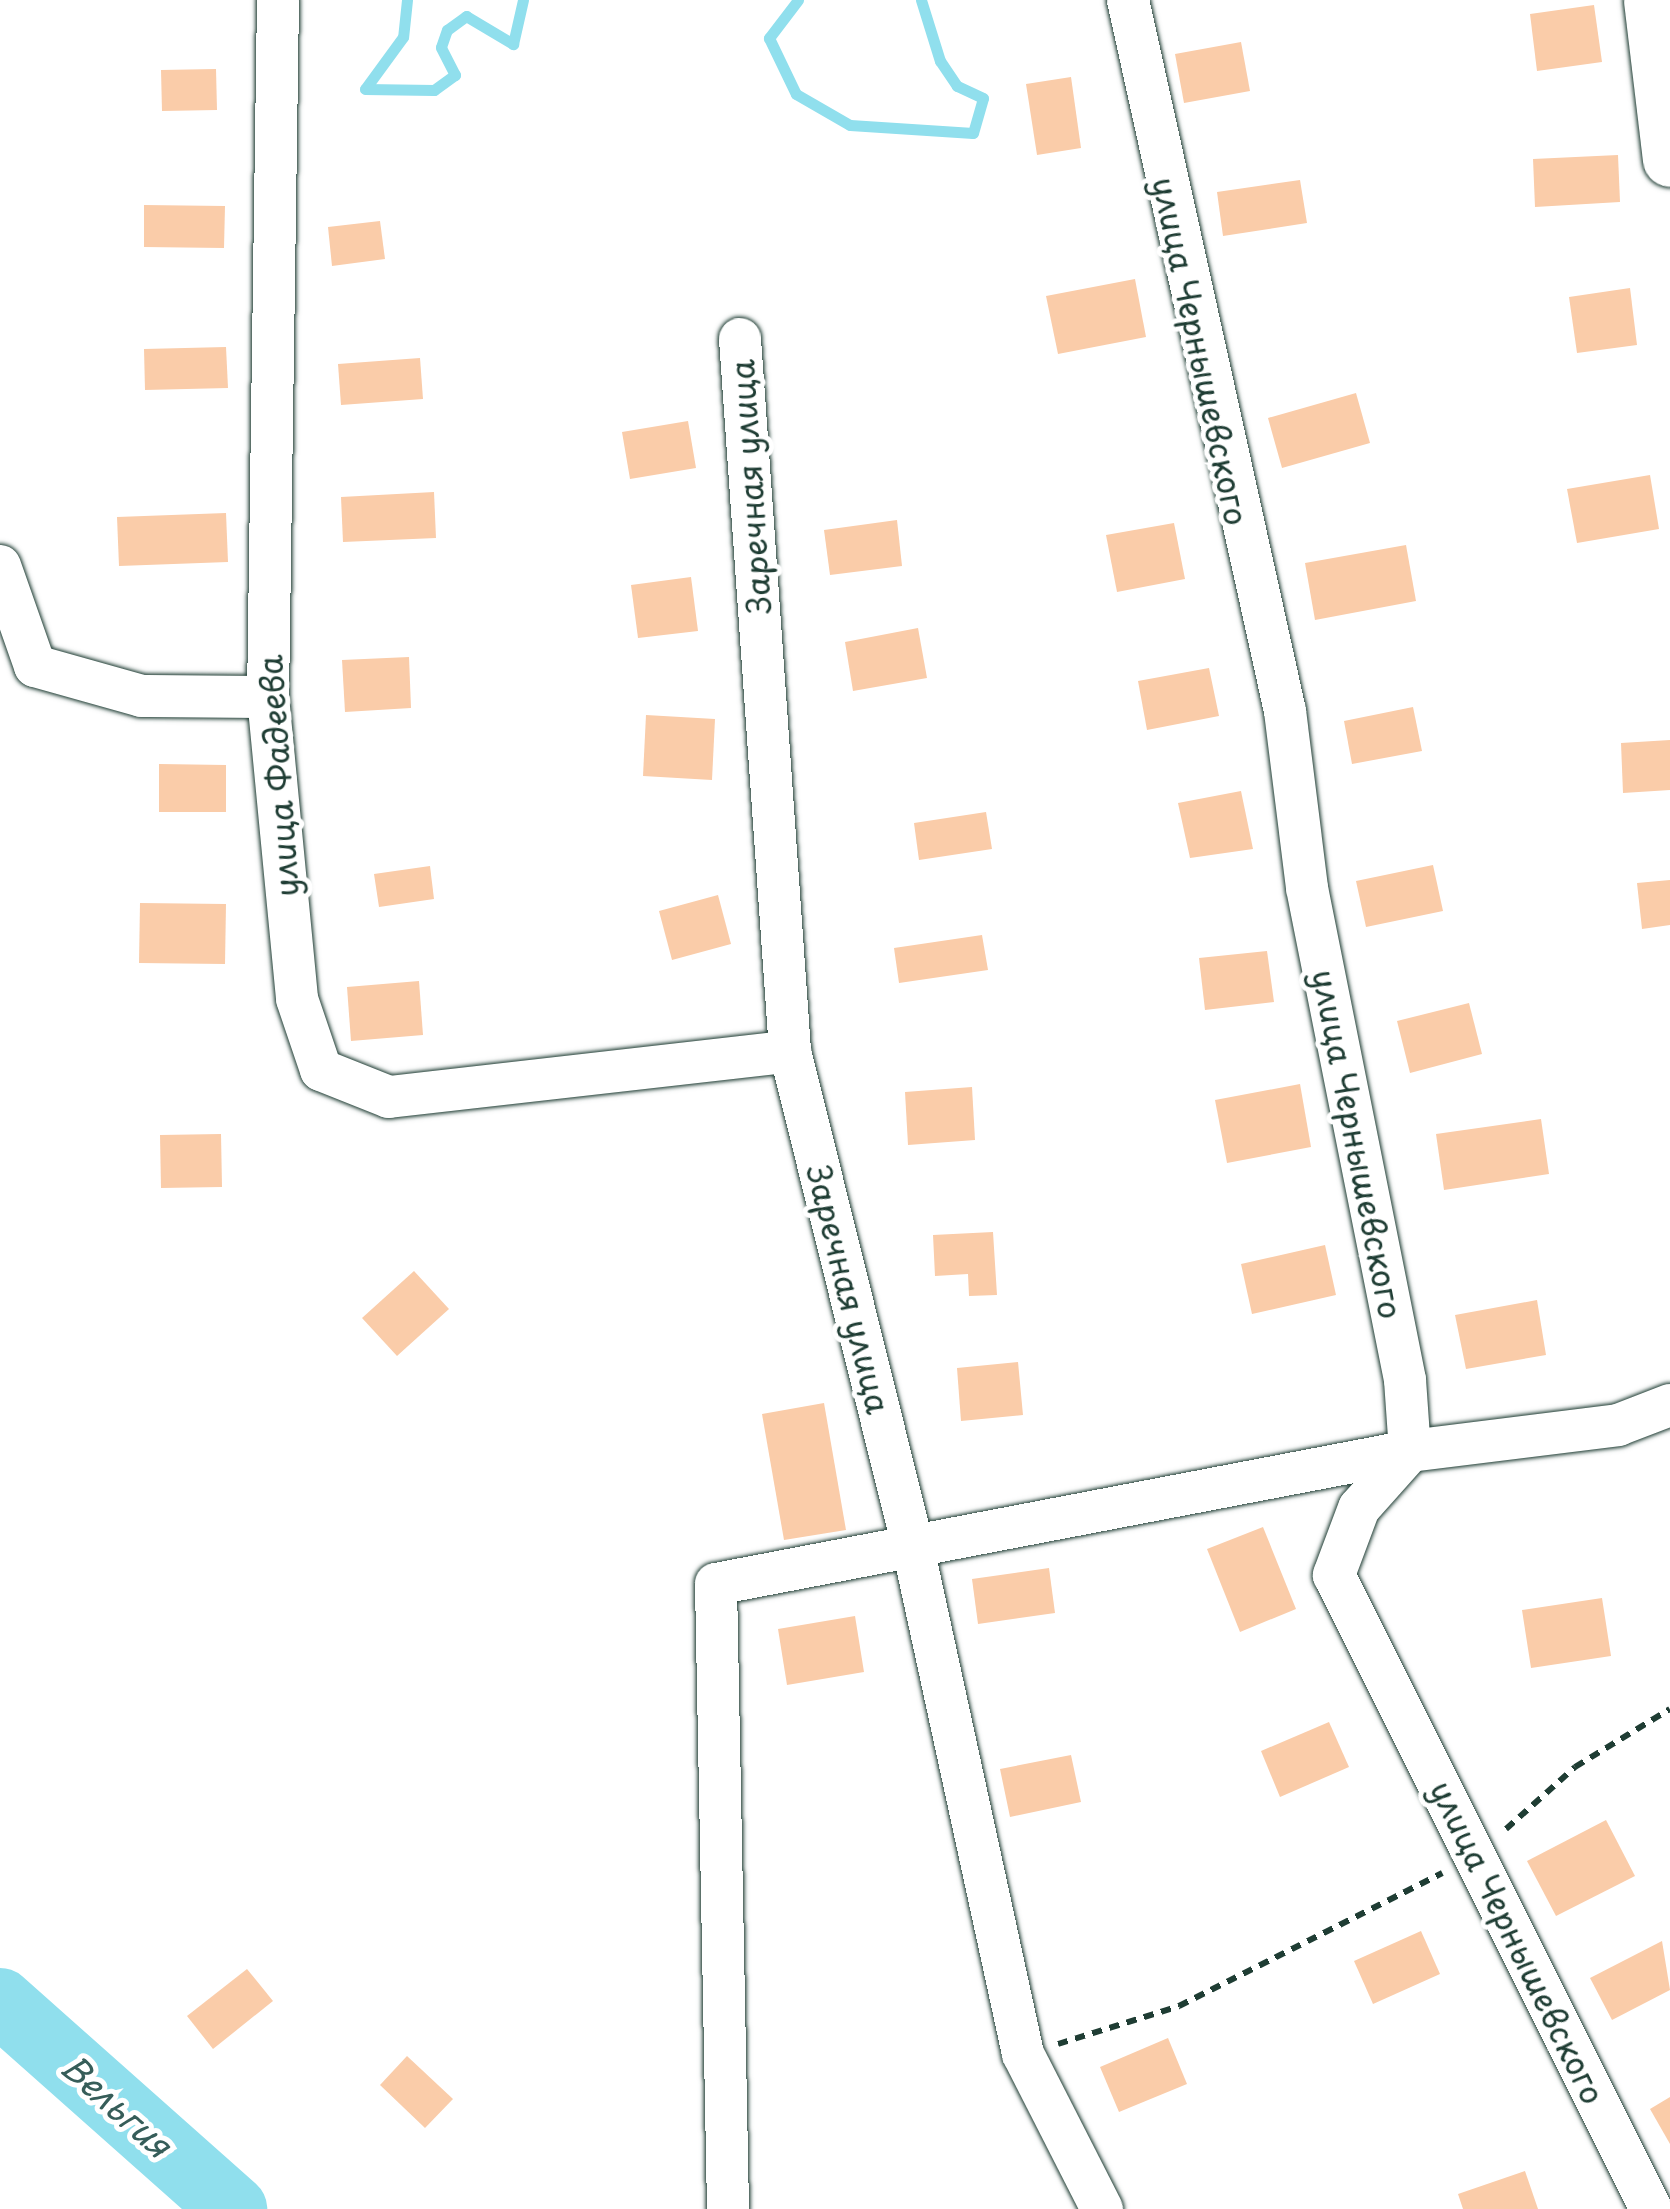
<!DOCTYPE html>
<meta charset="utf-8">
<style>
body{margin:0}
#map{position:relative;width:1670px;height:2209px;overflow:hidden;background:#fff;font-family:"Playpen Sans",sans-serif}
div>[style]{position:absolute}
.stream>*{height:11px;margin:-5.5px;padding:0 5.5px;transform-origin:5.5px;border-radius:5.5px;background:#90dfed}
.river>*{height:68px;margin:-34px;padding:0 34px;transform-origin:34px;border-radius:34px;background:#90dfed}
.building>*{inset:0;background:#facca9}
.path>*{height:6px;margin-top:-3px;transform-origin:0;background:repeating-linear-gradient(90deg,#1f3d34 0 10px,transparent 0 18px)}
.roads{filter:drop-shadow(0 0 2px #1f3d34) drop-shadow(0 0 2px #1f3d34)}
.minor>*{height:42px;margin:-21px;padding:0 21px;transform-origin:21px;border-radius:21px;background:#fff}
.tertiary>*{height:55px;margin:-27.5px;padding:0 27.5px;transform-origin:27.5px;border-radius:27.5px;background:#fff}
span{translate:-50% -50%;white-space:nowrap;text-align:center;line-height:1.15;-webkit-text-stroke:10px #fff;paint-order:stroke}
.street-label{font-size:32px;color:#1f3d34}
.water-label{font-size:35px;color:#365d59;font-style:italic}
</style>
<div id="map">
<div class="stream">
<i style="left:407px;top:0;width:37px;rotate:96deg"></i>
<i style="left:403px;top:37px;width:64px;rotate:126.2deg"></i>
<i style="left:365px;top:89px;width:69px;rotate:0.8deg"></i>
<i style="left:434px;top:90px;width:26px;rotate:-36deg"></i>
<i style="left:455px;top:75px;width:31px;rotate:-117deg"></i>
<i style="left:441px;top:47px;width:18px;rotate:-71deg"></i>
<i style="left:447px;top:30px;width:24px;rotate:-36deg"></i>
<i style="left:466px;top:16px;width:55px;rotate:30.8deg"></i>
<i style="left:513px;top:44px;width:45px;rotate:-77.2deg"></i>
<i style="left:798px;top:0;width:48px;rotate:127.3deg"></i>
<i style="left:769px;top:38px;width:62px;rotate:64.3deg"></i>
<i style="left:796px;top:94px;width:62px;rotate:29.9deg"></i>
<i style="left:850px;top:125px;width:123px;rotate:3.7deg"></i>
<i style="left:973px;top:133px;width:36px;rotate:-74deg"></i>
<i style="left:983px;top:98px;width:29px;rotate:-155deg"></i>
<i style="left:957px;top:86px;width:30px;rotate:-124deg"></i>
<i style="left:940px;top:61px;width:64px;rotate:-107.3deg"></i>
</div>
<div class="river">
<i style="left:0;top:2002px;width:312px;rotate:41.6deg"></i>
</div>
<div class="building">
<i style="clip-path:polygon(1594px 5px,1602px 62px,1537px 71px,1530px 14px)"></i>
<i style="clip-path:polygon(1241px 42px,1250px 91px,1184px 103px,1175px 54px)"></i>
<i style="clip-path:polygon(216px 69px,217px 110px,162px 111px,161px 70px)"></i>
<i style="clip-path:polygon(1071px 77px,1081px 148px,1037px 155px,1026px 84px)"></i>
<i style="clip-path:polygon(1618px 155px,1620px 202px,1535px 207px,1533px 159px)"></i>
<i style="clip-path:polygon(1300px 180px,1307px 223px,1223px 236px,1217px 192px)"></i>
<i style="clip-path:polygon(144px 205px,225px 206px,224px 248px,144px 247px)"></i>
<i style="clip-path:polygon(380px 221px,385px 259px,332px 266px,328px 227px)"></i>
<i style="clip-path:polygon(1135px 279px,1146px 337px,1058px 354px,1046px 296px)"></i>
<i style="clip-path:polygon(1630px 288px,1637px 345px,1577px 353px,1569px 297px)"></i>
<i style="clip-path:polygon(226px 347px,228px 388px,145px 390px,144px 349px)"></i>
<i style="clip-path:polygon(420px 358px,423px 399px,341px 405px,338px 364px)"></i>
<i style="clip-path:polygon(1356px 393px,1370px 443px,1282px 468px,1268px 418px)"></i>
<i style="clip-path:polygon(688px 421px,696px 468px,630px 479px,622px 432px)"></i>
<i style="clip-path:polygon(1650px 475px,1659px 529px,1577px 543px,1567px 489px)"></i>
<i style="clip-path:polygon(434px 492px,436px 538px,343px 542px,341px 497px)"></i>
<i style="clip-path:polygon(226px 513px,228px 562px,119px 566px,117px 517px)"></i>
<i style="clip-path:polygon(897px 520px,902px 566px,830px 575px,824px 530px)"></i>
<i style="clip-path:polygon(1174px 523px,1185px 579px,1117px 592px,1106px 535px)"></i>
<i style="clip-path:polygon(1406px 545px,1416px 601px,1315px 620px,1305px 563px)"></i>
<i style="clip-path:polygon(691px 577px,698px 631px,638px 638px,631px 585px)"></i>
<i style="clip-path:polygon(918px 628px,927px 678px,853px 691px,845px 642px)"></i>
<i style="clip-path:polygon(409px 657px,411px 708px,345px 712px,342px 660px)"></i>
<i style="clip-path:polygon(1209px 668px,1219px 716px,1147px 730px,1138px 681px)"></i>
<i style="clip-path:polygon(1413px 707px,1422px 751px,1352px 764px,1344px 721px)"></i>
<i style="clip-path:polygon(646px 715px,715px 719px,712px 780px,643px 776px)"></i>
<i style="clip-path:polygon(1670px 740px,1670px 790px,1623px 793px,1621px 743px)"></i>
<i style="clip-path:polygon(159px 764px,226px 765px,226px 812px,159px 812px)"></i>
<i style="clip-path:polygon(1241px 791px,1253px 849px,1190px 858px,1178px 803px)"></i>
<i style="clip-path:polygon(986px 812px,992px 849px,919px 860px,914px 823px)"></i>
<i style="clip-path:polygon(1433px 865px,1443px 911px,1366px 927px,1356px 881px)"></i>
<i style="clip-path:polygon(430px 866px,434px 899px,379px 907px,374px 874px)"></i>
<i style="clip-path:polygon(1670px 880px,1670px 925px,1642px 929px,1637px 883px)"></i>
<i style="clip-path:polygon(718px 895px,731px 944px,672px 960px,659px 911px)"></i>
<i style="clip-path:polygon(140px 903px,226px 904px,225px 964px,139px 963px)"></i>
<i style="clip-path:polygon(982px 935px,988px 970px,899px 983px,894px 948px)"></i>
<i style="clip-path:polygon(1267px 951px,1274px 1002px,1205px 1010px,1199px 958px)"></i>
<i style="clip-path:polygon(419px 981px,423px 1035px,351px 1041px,347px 987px)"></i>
<i style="clip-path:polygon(1469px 1003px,1482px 1054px,1410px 1073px,1397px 1021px)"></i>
<i style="clip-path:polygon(1300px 1084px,1311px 1147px,1227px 1163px,1215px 1100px)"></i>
<i style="clip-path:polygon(972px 1087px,975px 1140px,908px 1145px,905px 1092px)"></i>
<i style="clip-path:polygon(1541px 1119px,1549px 1174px,1444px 1190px,1436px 1134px)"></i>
<i style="clip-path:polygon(221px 1134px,222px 1187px,161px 1188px,160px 1135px)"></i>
<i style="clip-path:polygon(993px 1232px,997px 1295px,969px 1296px,968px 1274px,935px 1276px,933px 1235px)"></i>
<i style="clip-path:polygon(1325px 1245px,1336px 1295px,1252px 1314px,1241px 1264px)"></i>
<i style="clip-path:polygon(414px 1271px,449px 1309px,397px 1356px,362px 1318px)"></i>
<i style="clip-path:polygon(1537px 1300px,1546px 1355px,1466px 1369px,1455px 1315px)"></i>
<i style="clip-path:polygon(1018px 1362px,1023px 1415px,961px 1421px,957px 1368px)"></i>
<i style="clip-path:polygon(824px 1403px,846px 1530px,784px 1540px,762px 1414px)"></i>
<i style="clip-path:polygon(1263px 1527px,1296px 1609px,1240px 1632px,1207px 1549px)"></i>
<i style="clip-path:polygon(1049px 1568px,1055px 1613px,978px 1624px,972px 1579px)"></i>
<i style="clip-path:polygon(1602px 1598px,1611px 1656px,1531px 1668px,1522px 1610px)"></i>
<i style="clip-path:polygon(855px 1616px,864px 1672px,787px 1685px,778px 1629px)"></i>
<i style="clip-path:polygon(1329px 1722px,1349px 1767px,1280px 1797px,1261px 1751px)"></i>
<i style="clip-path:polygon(1071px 1755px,1081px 1802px,1010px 1817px,1000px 1769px)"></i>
<i style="clip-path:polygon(1606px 1820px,1635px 1876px,1556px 1916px,1527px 1861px)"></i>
<i style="clip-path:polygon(1421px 1931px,1440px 1974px,1373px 2004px,1354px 1961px)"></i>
<i style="clip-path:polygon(1662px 1941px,1670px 1990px,1612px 2020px,1590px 1978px)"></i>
<i style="clip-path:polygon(247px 1969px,273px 2001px,213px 2049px,187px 2016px)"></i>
<i style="clip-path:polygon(1168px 2038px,1187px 2084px,1119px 2112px,1100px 2067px)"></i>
<i style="clip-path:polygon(407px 2056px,453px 2099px,425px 2128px,380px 2085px)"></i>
<i style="clip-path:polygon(1670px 2097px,1670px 2144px,1650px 2109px)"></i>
<i style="clip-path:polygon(1525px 2171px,1538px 2209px,1463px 2209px,1458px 2194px)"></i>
</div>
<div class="path">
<i style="left:1506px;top:1829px;width:93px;rotate:-41.9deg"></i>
<i style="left:1575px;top:1767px;width:111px;rotate:-31.4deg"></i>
<i style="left:1058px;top:2044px;width:127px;rotate:-17.4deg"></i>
<i style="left:1179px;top:2006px;width:295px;rotate:-26.8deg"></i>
</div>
<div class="roads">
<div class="minor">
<i style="left:278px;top:0;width:697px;rotate:90.82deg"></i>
<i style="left:268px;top:697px;width:303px;rotate:84.5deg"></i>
<i style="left:297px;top:999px;width:75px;rotate:71.3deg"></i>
<i style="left:321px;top:1070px;width:73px;rotate:21.7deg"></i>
<i style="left:389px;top:1097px;width:404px;rotate:-6.5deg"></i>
<i style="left:1128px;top:0;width:728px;rotate:77.55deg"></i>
<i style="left:1285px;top:711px;width:178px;rotate:82.9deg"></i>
<i style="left:1307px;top:888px;width:502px;rotate:78.73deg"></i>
<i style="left:1405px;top:1380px;width:71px;rotate:86deg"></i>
<i style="left:1410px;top:1451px;width:76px;rotate:131.8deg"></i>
<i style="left:1359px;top:1508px;width:72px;rotate:110.5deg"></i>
<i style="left:1334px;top:1575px;width:709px;rotate:63.43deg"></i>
<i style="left:740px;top:339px;width:714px;rotate:85.98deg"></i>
<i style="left:790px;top:1051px;width:507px;rotate:76.07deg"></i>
<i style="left:912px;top:1543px;width:523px;rotate:77.74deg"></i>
<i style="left:1023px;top:2054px;width:174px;rotate:63deg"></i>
<i style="left:0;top:566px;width:106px;rotate:70.7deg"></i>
<i style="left:35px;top:666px;width:111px;rotate:15.7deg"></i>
<i style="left:142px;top:696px;width:126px;rotate:0.5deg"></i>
<i style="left:728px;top:2209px;width:625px;rotate:-91.1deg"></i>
<i style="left:716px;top:1584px;width:707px;rotate:-10.85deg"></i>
<i style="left:1410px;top:1451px;width:210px;rotate:-7.1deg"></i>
<i style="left:1618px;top:1425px;width:56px;rotate:-21deg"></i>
</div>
<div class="tertiary">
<i style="left:1651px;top:0;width:160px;rotate:83.2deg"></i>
</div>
</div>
<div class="street-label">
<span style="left:1201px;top:351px;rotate:78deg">улица Чернышевского</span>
<span style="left:750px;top:487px;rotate:-94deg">Заречная улица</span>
<span style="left:278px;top:776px;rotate:-94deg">улица Фадеева</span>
<span style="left:1358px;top:1144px;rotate:79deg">улица Чернышевского</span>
<span style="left:849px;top:1289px;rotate:76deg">Заречная улица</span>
<span style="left:1518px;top:1942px;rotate:64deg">улица Чернышевского</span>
</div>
<div class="water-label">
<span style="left:117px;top:2105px;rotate:42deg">Вельгия</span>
</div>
</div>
